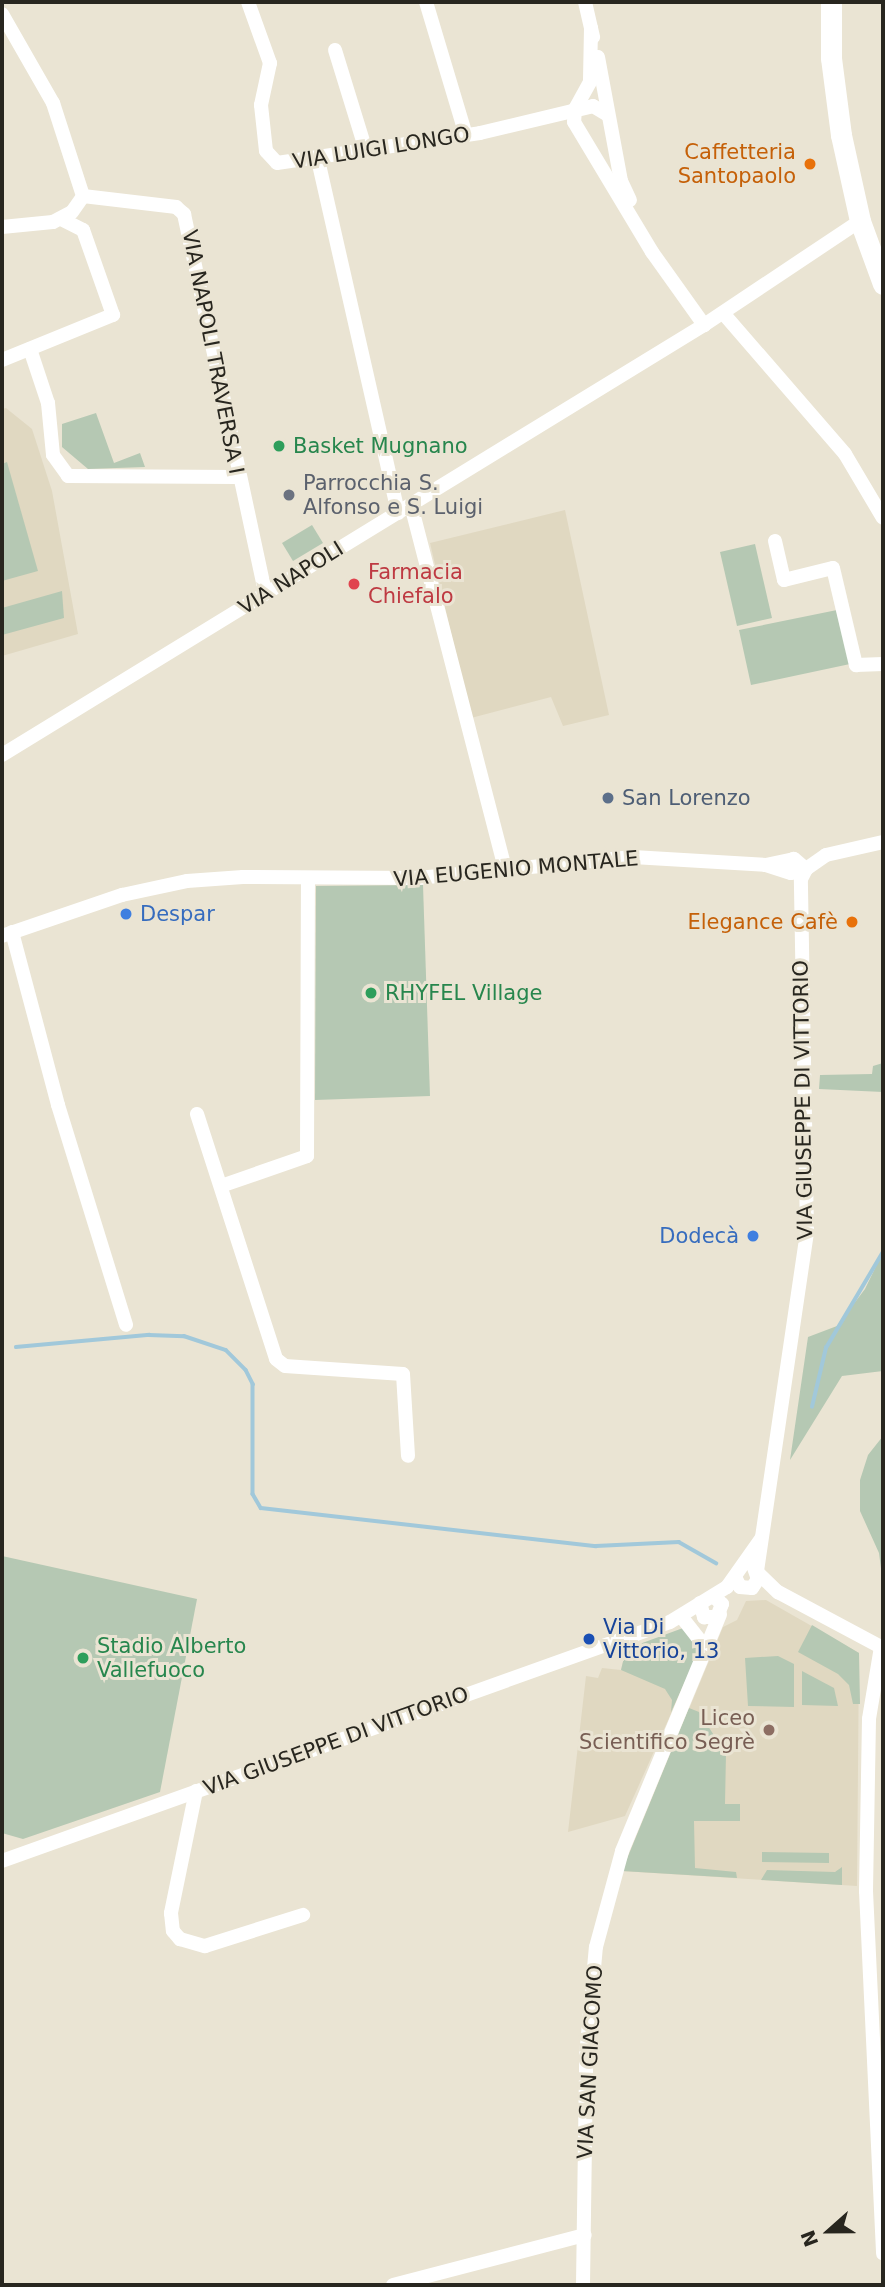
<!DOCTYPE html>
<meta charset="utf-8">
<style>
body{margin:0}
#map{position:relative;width:885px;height:2287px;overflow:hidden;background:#eae4d3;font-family:"DejaVu Sans",sans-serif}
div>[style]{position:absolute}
.built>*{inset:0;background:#e0d8c1}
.green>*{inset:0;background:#b5c8b3}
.stream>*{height:3.5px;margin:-1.75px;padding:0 1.75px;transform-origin:1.75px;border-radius:1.75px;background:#a1c8da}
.minor>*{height:14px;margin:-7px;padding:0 7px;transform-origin:7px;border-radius:7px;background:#fff}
.secondary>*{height:21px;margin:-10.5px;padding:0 10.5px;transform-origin:10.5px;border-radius:10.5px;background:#fff}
.dots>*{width:19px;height:19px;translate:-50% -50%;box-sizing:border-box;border:4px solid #eae4d3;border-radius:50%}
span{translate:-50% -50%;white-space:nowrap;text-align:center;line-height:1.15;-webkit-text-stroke:6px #eae4d3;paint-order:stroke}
.street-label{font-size:21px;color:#28261f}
.food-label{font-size:21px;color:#c56008}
.right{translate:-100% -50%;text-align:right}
.leisure-label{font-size:21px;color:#27864d}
.left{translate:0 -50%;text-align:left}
.worship-label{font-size:21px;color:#5b616d}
.health-label{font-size:21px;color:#be3a42}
.service-label{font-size:21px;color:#4e5e75}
.shop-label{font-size:21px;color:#366cbe}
.transit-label{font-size:21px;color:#164399}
.education-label{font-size:21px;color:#785e54}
.frame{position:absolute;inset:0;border:4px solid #28261f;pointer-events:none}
.north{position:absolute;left:794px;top:2196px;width:70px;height:70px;-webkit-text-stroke:5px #eae4d3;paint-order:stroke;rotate:249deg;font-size:19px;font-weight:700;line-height:28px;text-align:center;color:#28261f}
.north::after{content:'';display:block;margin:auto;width:24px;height:32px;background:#28261f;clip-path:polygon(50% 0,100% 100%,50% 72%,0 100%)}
</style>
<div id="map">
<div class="built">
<i style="clip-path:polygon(6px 408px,32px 429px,52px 491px,78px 634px,2px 656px,2px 409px)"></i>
<i style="clip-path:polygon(565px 510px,609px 715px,563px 726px,551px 697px,471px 718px,430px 543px)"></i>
<i style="clip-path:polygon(766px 1600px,859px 1653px,857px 1886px,622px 1871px,723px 1627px,737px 1620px,746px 1601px)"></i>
<i style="clip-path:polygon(701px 1647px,625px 1816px,568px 1832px,586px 1676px,598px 1678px,602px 1668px,621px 1670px,626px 1649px)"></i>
</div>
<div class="green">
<i style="clip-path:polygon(96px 413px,114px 463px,140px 453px,145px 467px,88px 469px,62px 447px,62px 424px)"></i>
<i style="clip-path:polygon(7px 462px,38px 571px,2px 581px,2px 464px)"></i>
<i style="clip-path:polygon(312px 525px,323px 543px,293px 561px,282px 543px)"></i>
<i style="clip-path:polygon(755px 544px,772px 618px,737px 626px,720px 552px)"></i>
<i style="clip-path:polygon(62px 591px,64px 618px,2px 635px,2px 608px)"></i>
<i style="clip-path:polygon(837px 610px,850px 664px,751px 685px,739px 630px)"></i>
<i style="clip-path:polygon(423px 885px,430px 1096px,315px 1100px,316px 886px)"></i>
<i style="clip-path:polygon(883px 1063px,883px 1092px,819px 1089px,820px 1075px,872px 1074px,873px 1066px)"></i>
<i style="clip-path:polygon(883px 1252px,883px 1371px,842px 1376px,790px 1460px,808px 1337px,837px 1326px,865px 1289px)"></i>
<i style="clip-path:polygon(883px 1436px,883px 1584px,879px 1553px,860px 1511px,860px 1480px,868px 1455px)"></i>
<i style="clip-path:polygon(2px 1556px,197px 1599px,160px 1792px,23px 1839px,2px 1833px)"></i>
<i style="clip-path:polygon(812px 1625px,859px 1653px,860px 1704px,853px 1704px,849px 1685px,838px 1674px,798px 1652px)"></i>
<i style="clip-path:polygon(683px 1628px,701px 1647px,671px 1712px,672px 1700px,665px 1689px,621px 1670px,626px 1649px)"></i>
<i style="clip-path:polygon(778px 1656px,794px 1664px,794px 1707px,748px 1706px,745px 1658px)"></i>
<i style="clip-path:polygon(802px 1671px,834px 1688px,838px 1706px,802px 1705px)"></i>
<i style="clip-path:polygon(689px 1708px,699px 1712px,726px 1754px,725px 1804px,740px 1804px,740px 1821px,694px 1821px,695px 1868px,736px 1872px,737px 1878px,622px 1871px)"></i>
<i style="clip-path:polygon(762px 1852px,829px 1853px,829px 1863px,762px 1862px)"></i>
<i style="clip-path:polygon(842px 1867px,842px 1885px,761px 1880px,767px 1870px,835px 1872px)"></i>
</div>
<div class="stream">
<i style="left:16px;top:1347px;width:134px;rotate:-5.2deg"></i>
<i style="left:149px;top:1335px;width:35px;rotate:2deg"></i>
<i style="left:184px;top:1336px;width:44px;rotate:18.4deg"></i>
<i style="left:226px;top:1350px;width:28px;rotate:45deg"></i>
<i style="left:246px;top:1370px;width:16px;rotate:63deg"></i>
<i style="left:253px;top:1384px;width:110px;rotate:90deg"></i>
<i style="left:253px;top:1494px;width:16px;rotate:60deg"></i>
<i style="left:261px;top:1508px;width:337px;rotate:6.5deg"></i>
<i style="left:596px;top:1546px;width:83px;rotate:-2.8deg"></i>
<i style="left:679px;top:1542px;width:43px;rotate:29.6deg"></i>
<i style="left:812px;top:1407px;width:61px;rotate:-76.7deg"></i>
<i style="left:826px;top:1348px;width:112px;rotate:-59.3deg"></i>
</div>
<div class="minor">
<i style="left:248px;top:2px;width:65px;rotate:70.2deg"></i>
<i style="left:270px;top:63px;width:43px;rotate:102.1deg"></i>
<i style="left:261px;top:105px;width:46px;rotate:83.8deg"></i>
<i style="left:266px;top:151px;width:16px;rotate:47deg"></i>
<i style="left:277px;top:163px;width:205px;rotate:-8.4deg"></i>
<i style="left:480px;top:133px;width:116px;rotate:-13.4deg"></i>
<i style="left:593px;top:106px;width:17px;rotate:31deg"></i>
<i style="left:426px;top:2px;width:139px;rotate:73.3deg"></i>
<i style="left:585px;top:2px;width:36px;rotate:77deg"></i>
<i style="left:2px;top:14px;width:103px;rotate:60.2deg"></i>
<i style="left:53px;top:103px;width:98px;rotate:72.1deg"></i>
<i style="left:591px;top:28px;width:54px;rotate:91.1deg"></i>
<i style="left:590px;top:82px;width:31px;rotate:119deg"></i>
<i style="left:575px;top:109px;width:13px;rotate:94deg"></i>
<i style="left:574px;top:122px;width:152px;rotate:59deg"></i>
<i style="left:652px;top:252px;width:90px;rotate:54.5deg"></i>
<i style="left:335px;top:50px;width:106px;rotate:72.9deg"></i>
<i style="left:598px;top:57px;width:126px;rotate:79.5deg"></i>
<i style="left:621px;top:181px;width:21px;rotate:65deg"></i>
<i style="left:318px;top:160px;width:362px;rotate:77.2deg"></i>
<i style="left:83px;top:196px;width:94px;rotate:6.7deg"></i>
<i style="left:176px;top:207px;width:11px;rotate:41deg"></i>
<i style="left:184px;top:214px;width:388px;rotate:77.9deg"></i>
<i style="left:2px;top:227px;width:51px;rotate:-5.6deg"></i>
<i style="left:53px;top:222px;width:21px;rotate:-28deg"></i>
<i style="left:72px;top:212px;width:19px;rotate:-55deg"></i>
<i style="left:723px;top:313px;width:186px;rotate:49.1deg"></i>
<i style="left:845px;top:454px;width:74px;rotate:59.3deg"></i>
<i style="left:30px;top:349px;width:57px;rotate:71.6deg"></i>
<i style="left:48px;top:403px;width:52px;rotate:84.5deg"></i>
<i style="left:53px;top:455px;width:26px;rotate:54deg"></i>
<i style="left:68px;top:476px;width:169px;rotate:0.3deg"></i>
<i style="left:2px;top:360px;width:120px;rotate:-22.1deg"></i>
<i style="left:113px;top:315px;width:90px;rotate:-109.4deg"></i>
<i style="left:83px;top:230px;width:25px;rotate:-153deg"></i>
<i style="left:411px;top:505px;width:379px;rotate:75.5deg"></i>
<i style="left:775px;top:541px;width:40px;rotate:77deg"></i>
<i style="left:784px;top:580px;width:50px;rotate:-13.8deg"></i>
<i style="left:833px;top:568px;width:100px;rotate:76.7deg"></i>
<i style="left:856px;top:665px;width:27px;rotate:-2deg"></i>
<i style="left:2px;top:755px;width:823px;rotate:-31.49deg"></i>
<i style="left:704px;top:325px;width:187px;rotate:-33.7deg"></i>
<i style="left:12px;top:932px;width:179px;rotate:75.1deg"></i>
<i style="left:58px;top:1105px;width:230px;rotate:72.8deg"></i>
<i style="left:2px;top:936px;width:127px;rotate:-18.9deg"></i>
<i style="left:122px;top:895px;width:66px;rotate:-12.2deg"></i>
<i style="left:187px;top:881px;width:56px;rotate:-4.1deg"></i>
<i style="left:243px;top:877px;width:175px;rotate:0.3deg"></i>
<i style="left:418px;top:878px;width:216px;rotate:-5.6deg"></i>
<i style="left:633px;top:857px;width:133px;rotate:3.4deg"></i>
<i style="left:766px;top:865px;width:26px;rotate:18deg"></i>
<i style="left:791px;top:873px;width:16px;rotate:-15deg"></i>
<i style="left:806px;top:869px;width:16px;rotate:-140deg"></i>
<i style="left:794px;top:859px;width:29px;rotate:168deg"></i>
<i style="left:197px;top:1114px;width:257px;rotate:72.1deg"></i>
<i style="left:276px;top:1359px;width:11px;rotate:38deg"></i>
<i style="left:285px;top:1366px;width:118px;rotate:3.9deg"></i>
<i style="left:403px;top:1374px;width:82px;rotate:86.5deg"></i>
<i style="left:221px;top:1186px;width:91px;rotate:-19.2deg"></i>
<i style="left:307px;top:1156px;width:278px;rotate:-89.8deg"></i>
<i style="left:757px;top:1571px;width:343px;rotate:-81.6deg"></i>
<i style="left:807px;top:1232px;width:353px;rotate:-91deg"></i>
<i style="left:801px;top:879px;width:11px;rotate:-63deg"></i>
<i style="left:806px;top:869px;width:24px;rotate:-35deg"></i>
<i style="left:826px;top:855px;width:58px;rotate:-12.8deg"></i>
<i style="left:758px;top:1573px;width:28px;rotate:44deg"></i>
<i style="left:778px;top:1592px;width:119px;rotate:28.1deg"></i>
<i style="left:735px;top:1577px;width:11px;rotate:63deg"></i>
<i style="left:740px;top:1587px;width:12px;rotate:5deg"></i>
<i style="left:752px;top:1588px;width:11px;rotate:-56deg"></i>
<i style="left:758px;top:1579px;width:12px;rotate:-110deg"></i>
<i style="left:700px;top:1603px;width:15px;rotate:74deg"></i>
<i style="left:704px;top:1617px;width:13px"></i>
<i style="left:717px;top:1617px;width:14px;rotate:-69deg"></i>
<i style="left:722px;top:1604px;width:12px;rotate:-138deg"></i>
<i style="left:684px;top:1620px;width:37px;rotate:52deg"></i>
<i style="left:881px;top:1647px;width:73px;rotate:99.5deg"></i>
<i style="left:869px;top:1719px;width:172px;rotate:91deg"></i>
<i style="left:866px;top:1891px;width:363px;rotate:87.3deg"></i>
<i style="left:196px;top:1791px;width:125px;rotate:101.6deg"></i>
<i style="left:171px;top:1913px;width:18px;rotate:84deg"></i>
<i style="left:173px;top:1931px;width:11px;rotate:49deg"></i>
<i style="left:180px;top:1939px;width:26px;rotate:16deg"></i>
<i style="left:205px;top:1946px;width:103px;rotate:-17.6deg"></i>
<i style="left:2px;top:1861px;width:709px;rotate:-19.69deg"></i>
<i style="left:670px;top:1622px;width:67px;rotate:-31.6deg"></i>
<i style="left:727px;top:1587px;width:59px;rotate:-54.7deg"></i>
<i style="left:393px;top:2285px;width:198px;rotate:-14.6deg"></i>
<i style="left:583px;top:2285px;width:229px;rotate:-89.2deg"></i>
<i style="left:586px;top:2056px;width:109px;rotate:-84.8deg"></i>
<i style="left:596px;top:1947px;width:99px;rotate:-74.8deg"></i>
<i style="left:622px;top:1851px;width:256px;rotate:-67.5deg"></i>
</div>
<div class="secondary">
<i style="left:831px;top:2px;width:56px;rotate:90deg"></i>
<i style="left:831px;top:58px;width:78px;rotate:82.6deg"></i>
<i style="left:841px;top:135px;width:88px;rotate:77.5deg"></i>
<i style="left:860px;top:221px;width:67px;rotate:69.9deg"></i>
</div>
<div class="dots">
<i style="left:810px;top:164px;background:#e8710a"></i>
<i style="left:279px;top:446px;background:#2e9e5b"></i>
<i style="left:289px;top:495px;background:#6b7280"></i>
<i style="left:354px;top:584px;background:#e0444e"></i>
<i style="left:608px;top:798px;background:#5c6f8a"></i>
<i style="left:126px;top:914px;background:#3f7fe0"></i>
<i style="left:852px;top:922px;background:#e8710a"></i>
<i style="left:371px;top:993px;background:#2e9e5b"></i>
<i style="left:753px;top:1236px;background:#3f7fe0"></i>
<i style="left:589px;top:1639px;background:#1a4fb4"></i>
<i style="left:83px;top:1658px;background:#2e9e5b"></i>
<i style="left:769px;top:1730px;background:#8d6e63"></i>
</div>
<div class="street-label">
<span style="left:381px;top:148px;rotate:-9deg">VIA LUIGI LONGO</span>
<span style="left:213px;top:352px;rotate:79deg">VIA NAPOLI TRAVERSA I</span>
<span style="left:291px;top:578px;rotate:-32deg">VIA NAPOLI</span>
<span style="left:516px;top:869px;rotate:-5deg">VIA EUGENIO MONTALE</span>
<span style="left:803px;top:1100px;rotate:-91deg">VIA GIUSEPPE DI VITTORIO</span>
<span style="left:336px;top:1741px;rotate:-20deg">VIA GIUSEPPE DI VITTORIO</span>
<span style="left:590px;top:2062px;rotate:-87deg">VIA SAN GIACOMO</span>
</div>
<div class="food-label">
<span class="right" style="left:796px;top:164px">Caffetteria<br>Santopaolo</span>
<span class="right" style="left:838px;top:922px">Elegance Cafè</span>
</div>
<div class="leisure-label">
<span class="left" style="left:293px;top:446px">Basket Mugnano</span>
<span class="left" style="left:385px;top:993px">RHYFEL Village</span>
<span class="left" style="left:97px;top:1658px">Stadio Alberto<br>Vallefuoco</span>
</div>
<div class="worship-label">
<span class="left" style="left:303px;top:495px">Parrocchia S.<br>Alfonso e S. Luigi</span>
</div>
<div class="health-label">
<span class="left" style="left:368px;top:584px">Farmacia<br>Chiefalo</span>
</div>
<div class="service-label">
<span class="left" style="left:622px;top:798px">San Lorenzo</span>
</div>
<div class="shop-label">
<span class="left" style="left:140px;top:914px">Despar</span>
<span class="right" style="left:739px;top:1236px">Dodecà</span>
</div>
<div class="transit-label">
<span class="left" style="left:603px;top:1639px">Via Di<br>Vittorio, 13</span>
</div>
<div class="education-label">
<span class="right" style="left:755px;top:1730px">Liceo<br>Scientifico Segrè</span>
</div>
<div class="frame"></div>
<div class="north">N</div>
</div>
